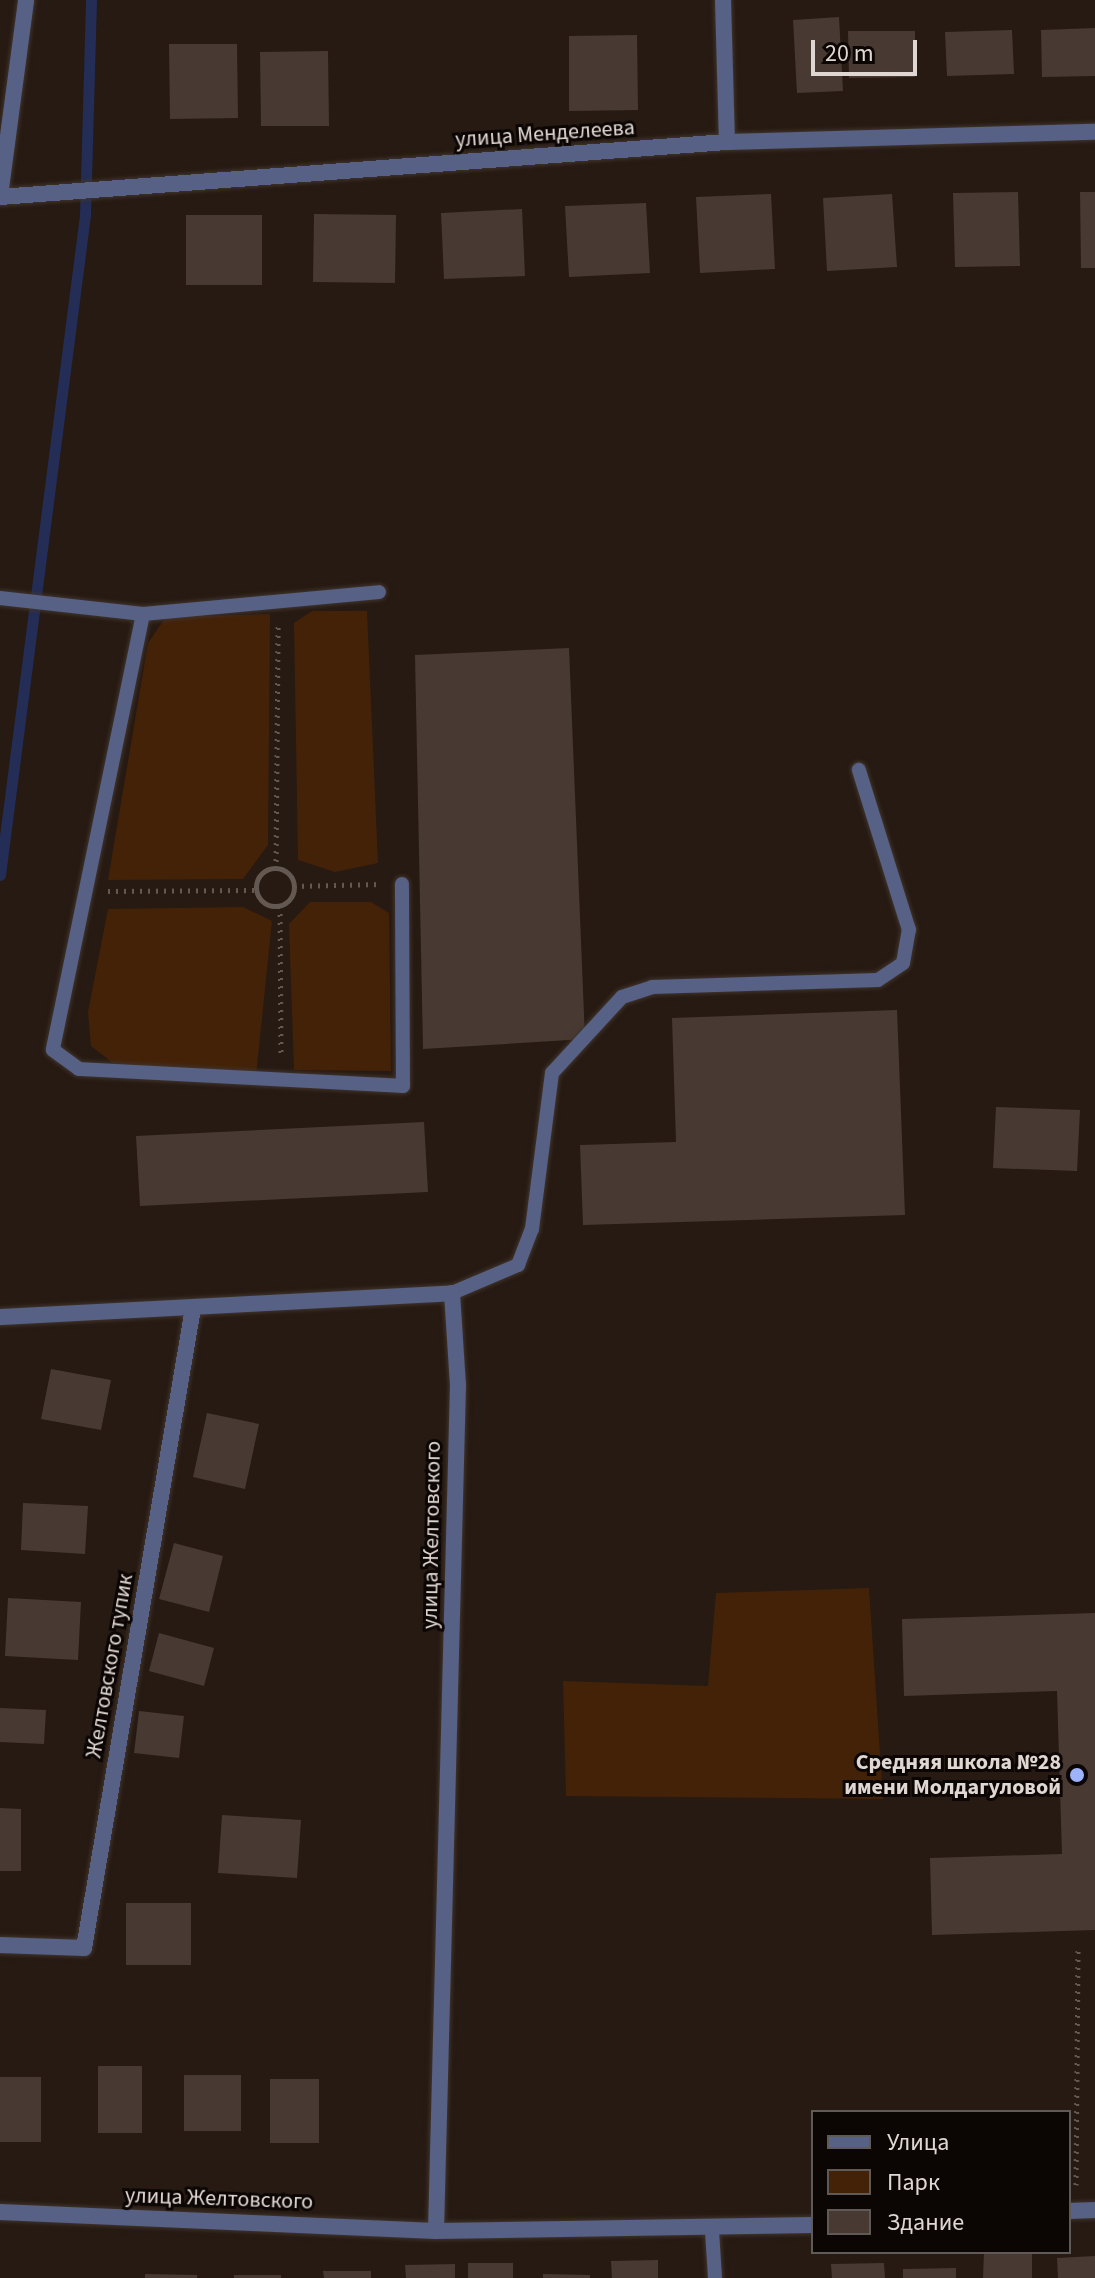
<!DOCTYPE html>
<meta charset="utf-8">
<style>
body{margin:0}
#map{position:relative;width:1095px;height:2278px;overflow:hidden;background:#261a12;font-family:"Source Sans 3",sans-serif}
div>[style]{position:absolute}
.green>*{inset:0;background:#442208}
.stream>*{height:11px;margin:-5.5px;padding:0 5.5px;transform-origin:5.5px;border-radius:5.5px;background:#232d55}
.building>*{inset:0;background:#483a32}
.path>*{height:5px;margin-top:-2.5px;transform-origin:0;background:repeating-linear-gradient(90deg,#645952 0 2px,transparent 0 8px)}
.path>.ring{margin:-2.5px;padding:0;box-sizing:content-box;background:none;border:5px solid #645952;border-radius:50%}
.roads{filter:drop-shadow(0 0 2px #40342d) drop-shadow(0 0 2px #40342d)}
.service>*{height:14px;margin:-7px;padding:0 7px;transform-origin:7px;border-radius:7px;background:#566185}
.minor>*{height:16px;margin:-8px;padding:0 8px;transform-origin:8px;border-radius:8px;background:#566185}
.dots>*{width:22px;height:22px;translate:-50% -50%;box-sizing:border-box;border:4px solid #0b0604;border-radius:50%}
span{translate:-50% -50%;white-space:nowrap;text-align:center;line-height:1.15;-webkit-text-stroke:6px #0b0604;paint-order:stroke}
.street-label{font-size:22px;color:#e0d7d2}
.poi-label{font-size:22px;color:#e0d7d2;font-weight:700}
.right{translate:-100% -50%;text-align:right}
.legend{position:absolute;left:811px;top:2110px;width:260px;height:144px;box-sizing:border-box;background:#0b0604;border:2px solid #605a56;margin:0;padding:10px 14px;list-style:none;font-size:24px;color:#e0d7d2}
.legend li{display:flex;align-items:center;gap:16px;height:40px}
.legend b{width:40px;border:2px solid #605a56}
.scale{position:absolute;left:811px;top:40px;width:106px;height:36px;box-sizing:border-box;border:4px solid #e0d7d2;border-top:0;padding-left:10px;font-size:24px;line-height:28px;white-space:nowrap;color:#e0d7d2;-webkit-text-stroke:6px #0b0604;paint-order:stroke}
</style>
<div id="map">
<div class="green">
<i style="clip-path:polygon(312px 611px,367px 611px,378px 863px,335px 872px,298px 860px,294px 623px)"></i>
<i style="clip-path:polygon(270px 614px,268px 845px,243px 879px,108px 880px,148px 643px,166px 617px)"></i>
<i style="clip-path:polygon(310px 902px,371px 902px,389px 913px,391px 1071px,294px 1070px,289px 924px)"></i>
<i style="clip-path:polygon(243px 907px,272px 921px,256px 1076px,118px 1067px,91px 1046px,88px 1012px,108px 909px)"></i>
<i style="clip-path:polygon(869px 1588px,883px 1799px,566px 1796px,563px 1681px,708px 1686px,716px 1593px)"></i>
</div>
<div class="stream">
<i style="left:0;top:875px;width:665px;rotate:-82.66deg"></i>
<i style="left:85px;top:215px;width:215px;rotate:-88.4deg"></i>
</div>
<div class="building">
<i style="clip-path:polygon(839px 17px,843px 91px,797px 93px,793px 20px)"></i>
<i style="clip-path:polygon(1095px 28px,1095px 76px,1042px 77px,1041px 30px)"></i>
<i style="clip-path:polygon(1012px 30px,1014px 74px,947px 76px,945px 32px)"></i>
<i style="clip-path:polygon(848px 31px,915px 31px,915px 77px,849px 78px)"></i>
<i style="clip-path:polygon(637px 35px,638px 110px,569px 111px,569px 36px)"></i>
<i style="clip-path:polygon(169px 44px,237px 44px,238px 118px,170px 119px)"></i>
<i style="clip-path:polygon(328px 51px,329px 126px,261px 126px,260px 52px)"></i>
<i style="clip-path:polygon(1018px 192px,1020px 266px,955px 267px,953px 193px)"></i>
<i style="clip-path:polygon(1080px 192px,1095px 192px,1095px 268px,1081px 268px)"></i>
<i style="clip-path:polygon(771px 194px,775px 269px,700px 273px,696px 197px)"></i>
<i style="clip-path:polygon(892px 194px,897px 267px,827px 271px,823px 198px)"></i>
<i style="clip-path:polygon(646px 203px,650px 273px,569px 277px,565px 206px)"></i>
<i style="clip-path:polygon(522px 209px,525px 276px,444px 279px,441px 213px)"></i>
<i style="clip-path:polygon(314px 214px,396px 215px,395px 283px,313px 282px)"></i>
<i style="clip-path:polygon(186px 215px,262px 215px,262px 285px,186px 285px)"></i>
<i style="clip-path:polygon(569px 648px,585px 1039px,423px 1049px,415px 655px)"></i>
<i style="clip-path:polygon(897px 1010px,905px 1215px,583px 1225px,580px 1145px,676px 1142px,672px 1018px)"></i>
<i style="clip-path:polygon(996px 1107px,1080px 1110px,1077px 1171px,993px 1168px)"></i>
<i style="clip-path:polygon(424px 1122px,428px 1192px,140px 1206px,136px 1136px)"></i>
<i style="clip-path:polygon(51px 1369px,111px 1380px,101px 1430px,41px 1419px)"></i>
<i style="clip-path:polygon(207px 1413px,259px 1424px,245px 1489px,193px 1477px)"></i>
<i style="clip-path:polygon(23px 1503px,88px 1506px,85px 1554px,21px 1550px)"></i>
<i style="clip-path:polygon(174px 1543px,223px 1556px,209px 1612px,159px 1599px)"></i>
<i style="clip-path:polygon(8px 1598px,81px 1602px,78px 1660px,5px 1656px)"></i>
<i style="clip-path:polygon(1095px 1613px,1095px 1930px,932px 1935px,930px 1858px,1062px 1854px,1057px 1691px,904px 1696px,902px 1619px)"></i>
<i style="clip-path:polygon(159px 1633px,214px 1648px,204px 1686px,149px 1671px)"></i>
<i style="clip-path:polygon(0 1708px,46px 1710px,44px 1744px,0 1742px)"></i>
<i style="clip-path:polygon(139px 1711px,184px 1716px,179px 1758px,134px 1753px)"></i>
<i style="clip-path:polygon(0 1808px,21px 1809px,21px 1871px,0 1871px)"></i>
<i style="clip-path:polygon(222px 1815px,301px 1820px,297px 1878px,218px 1873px)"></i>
<i style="clip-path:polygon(126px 1903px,191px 1903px,191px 1965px,126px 1965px)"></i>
<i style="clip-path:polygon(98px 2066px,142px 2066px,142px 2133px,98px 2133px)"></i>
<i style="clip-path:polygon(184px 2075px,241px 2075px,241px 2131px,184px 2131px)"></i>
<i style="clip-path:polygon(0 2077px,41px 2077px,41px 2142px,0 2142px)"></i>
<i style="clip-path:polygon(270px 2079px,319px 2079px,319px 2143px,270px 2143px)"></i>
<i style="clip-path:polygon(984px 2252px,1032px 2252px,1032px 2278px,983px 2278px)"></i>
<i style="clip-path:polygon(1095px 2256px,1095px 2278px,1058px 2278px,1057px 2258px)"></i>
<i style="clip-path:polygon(658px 2260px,658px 2278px,612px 2278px,611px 2261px)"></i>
<i style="clip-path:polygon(468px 2263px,513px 2263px,513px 2278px,468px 2278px)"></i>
<i style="clip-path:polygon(884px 2263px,885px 2278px,832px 2278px,831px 2264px)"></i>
<i style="clip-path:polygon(455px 2264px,455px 2278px,406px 2278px,405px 2265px)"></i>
<i style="clip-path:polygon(956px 2268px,956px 2278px,903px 2278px,903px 2269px)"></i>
<i style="clip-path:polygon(323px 2271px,371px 2271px,371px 2278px,324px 2278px)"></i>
<i style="clip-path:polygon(145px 2274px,197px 2275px,197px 2278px,145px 2278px)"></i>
<i style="clip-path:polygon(543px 2274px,590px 2275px,590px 2278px,543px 2278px)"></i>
<i style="clip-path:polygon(234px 2275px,281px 2275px,281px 2278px,234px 2278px)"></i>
</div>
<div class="path">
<i class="ring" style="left:256px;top:868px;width:33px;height:33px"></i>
<i style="left:276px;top:869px;width:243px;rotate:-89.5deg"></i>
<i style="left:294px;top:886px;width:87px;rotate:-1.3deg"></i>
<i style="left:108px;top:891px;width:147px;rotate:-0.4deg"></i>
<i style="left:280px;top:906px;width:149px;rotate:89.6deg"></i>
<i style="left:1076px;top:2185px;width:239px;rotate:-89.5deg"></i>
</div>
<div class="roads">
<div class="service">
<i style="left:0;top:598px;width:144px;rotate:6.4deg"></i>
<i style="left:143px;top:614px;width:237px;rotate:-5.3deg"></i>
<i style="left:143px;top:614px;width:445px;rotate:101.7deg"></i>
<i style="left:53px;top:1050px;width:32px;rotate:36deg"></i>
<i style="left:79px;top:1069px;width:324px;rotate:3deg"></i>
<i style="left:403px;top:1086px;width:202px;rotate:-90.3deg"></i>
<i style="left:452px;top:1293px;width:72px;rotate:-23deg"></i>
<i style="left:518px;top:1265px;width:39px;rotate:-69deg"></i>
<i style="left:532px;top:1229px;width:157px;rotate:-82.7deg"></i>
<i style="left:552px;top:1073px;width:103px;rotate:-47.4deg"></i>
<i style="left:622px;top:997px;width:32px;rotate:-18deg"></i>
<i style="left:652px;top:987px;width:226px;rotate:-1.8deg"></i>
<i style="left:878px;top:980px;width:30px;rotate:-34deg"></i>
<i style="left:903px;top:963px;width:34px;rotate:-80deg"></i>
<i style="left:909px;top:930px;width:168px;rotate:-107.4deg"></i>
<i style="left:712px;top:2231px;width:47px;rotate:86.3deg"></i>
</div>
<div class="minor">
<i style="left:723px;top:0;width:142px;rotate:88.4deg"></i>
<i style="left:0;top:196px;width:198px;rotate:-82.4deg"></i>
<i style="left:0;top:197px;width:729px;rotate:-4.33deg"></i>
<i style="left:727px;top:142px;width:368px;rotate:-1.6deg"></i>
<i style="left:0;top:1317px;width:453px;rotate:-3deg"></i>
<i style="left:452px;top:1293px;width:92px;rotate:86.3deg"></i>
<i style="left:458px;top:1385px;width:846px;rotate:91.49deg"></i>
<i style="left:0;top:1945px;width:84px;rotate:2deg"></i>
<i style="left:84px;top:1948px;width:649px;rotate:-80.33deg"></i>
<i style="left:1069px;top:2211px;width:26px;rotate:-2deg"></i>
<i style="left:0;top:2212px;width:436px;rotate:2.5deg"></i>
<i style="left:436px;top:2231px;width:377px;rotate:-0.9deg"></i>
</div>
</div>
<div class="dots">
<i style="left:1077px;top:1775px;background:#9db4fd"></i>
</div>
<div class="street-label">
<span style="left:545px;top:134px;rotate:-4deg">улица Менделеева</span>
<span style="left:432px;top:1535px;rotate:-89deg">улица Желтовского</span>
<span style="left:110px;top:1666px;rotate:-80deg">Желтовского тупик</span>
<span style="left:219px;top:2199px;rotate:2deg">улица Желтовского</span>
</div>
<div class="poi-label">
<span class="right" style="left:1061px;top:1775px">Средняя школа №28<br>имени Молдагуловой</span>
</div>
<ul class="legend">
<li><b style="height:10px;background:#566185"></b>Улица</li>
<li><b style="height:22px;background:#442208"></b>Парк</li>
<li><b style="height:22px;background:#483a32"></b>Здание</li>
</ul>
<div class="scale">20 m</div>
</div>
